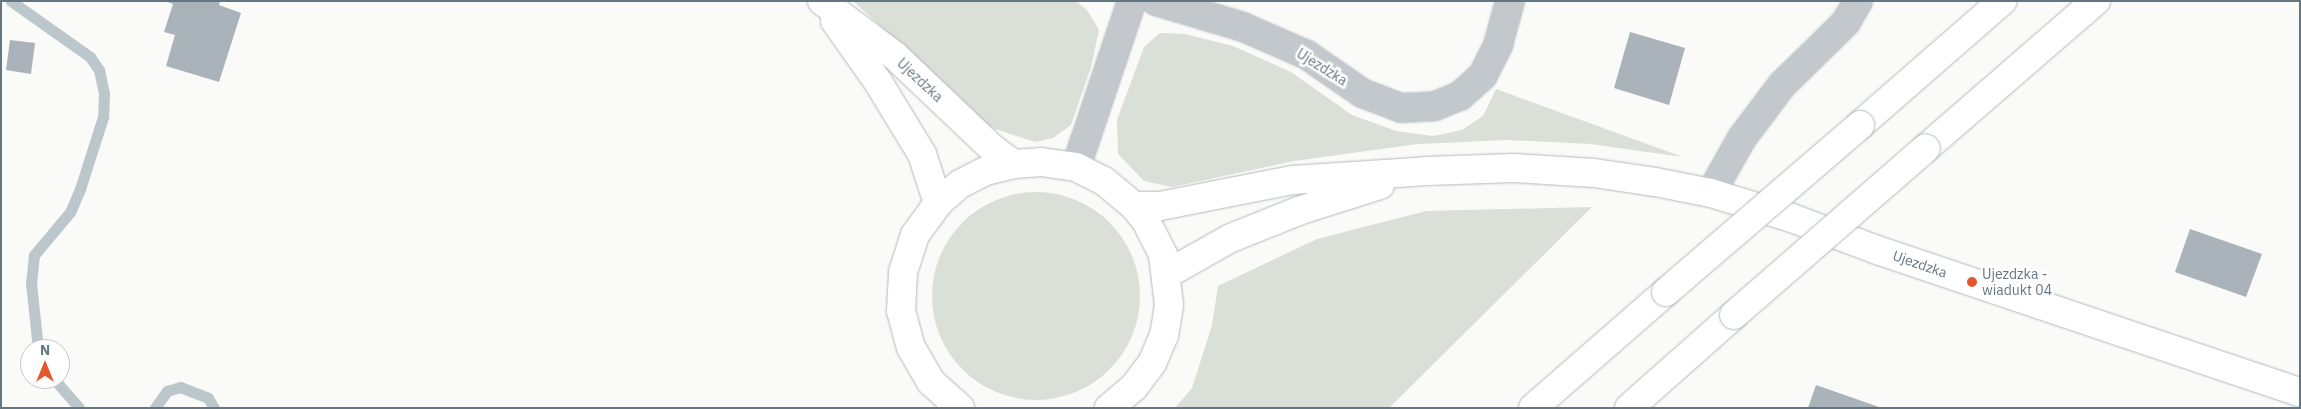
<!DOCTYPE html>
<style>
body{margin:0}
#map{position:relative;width:2301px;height:409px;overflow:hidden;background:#fafaf8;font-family:"IBM Plex Sans",sans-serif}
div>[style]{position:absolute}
.green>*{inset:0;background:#dadfd7}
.round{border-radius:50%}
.stream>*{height:11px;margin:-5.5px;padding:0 5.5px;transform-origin:5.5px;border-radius:5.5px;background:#bbc7cb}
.building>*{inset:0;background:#aab3b9}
.roads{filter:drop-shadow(0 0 1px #b3babf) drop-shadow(0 0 1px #b3babf)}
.street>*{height:28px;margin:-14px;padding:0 14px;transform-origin:14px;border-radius:14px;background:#c3c8cc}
.secondary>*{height:28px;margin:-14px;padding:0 14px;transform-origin:14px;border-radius:14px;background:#fff}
.highway>*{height:28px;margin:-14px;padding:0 14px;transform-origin:14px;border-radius:14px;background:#fff}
.bridges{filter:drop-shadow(0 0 1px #b4b9bd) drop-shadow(0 0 1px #b4b9bd)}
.highway-bridge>*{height:28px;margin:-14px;padding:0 14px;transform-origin:14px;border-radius:14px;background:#fff}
.dots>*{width:14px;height:14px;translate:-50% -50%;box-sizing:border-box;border:2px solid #fff;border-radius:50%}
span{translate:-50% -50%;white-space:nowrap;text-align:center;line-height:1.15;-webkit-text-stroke:5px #fff;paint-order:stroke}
.street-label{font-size:14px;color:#657683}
.poi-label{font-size:14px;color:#657683}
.left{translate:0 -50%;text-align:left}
.frame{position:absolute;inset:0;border:2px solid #657683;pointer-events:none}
.north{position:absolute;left:20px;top:339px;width:50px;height:50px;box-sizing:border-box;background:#fff;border:1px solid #c1c8cd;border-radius:50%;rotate:0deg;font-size:14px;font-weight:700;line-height:20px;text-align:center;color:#657683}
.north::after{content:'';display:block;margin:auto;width:18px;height:22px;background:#e4572e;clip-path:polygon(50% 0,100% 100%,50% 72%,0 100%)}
</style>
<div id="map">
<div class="green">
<i style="clip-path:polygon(853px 1px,1076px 1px,1087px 10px,1099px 30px,1091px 67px,1071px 125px,1053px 138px,1035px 142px,992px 128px)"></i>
<i style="clip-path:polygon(1160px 33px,1185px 34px,1233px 46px,1291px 72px,1352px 115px,1396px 131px,1433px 136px,1462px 130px,1483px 116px,1496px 89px,1683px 157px,1590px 144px,1507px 140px,1418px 144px,1294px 161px,1172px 187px,1144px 181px,1118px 154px,1117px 120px,1144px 47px)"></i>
<i class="round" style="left:932px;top:192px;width:208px;height:208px"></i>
<i style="clip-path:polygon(1592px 207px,1389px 408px,1175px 408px,1192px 388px,1212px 325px,1218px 286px,1317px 239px,1426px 211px)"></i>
</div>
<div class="stream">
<i style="left:11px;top:1px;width:97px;rotate:35.3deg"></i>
<i style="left:90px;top:57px;width:16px;rotate:55deg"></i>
<i style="left:99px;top:70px;width:24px;rotate:78deg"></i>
<i style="left:104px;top:93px;width:24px;rotate:92deg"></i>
<i style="left:103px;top:117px;width:76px;rotate:107.7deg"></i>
<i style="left:80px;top:189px;width:25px;rotate:113deg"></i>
<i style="left:70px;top:212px;width:56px;rotate:129.9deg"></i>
<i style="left:34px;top:255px;width:28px;rotate:96deg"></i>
<i style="left:31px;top:283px;width:66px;rotate:83.9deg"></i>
<i style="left:54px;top:379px;width:38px;rotate:49deg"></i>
<i style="left:155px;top:408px;width:21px;rotate:-55deg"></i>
<i style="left:167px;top:391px;width:14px;rotate:-17deg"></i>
<i style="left:180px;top:387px;width:30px;rotate:21deg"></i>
<i style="left:208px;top:398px;width:12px;rotate:59deg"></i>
</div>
<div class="building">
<i style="clip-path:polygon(165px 1px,220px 1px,219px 5px,241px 13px,219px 82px,166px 66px,175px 35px,164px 32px,173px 4px)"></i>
<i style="clip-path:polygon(1630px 32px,1685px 48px,1669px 105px,1614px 88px)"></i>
<i style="clip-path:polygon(10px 40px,35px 43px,31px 74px,6px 70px)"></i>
<i style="clip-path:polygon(2190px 229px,2262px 254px,2246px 297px,2175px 272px)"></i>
<i style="clip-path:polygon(1816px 385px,1879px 407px,1879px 408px,1808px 408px)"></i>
</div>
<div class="roads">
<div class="street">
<i style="left:1156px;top:1px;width:91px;rotate:16.6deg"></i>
<i style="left:1243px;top:27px;width:70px;rotate:23.6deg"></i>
<i style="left:1307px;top:55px;width:67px;rotate:34.6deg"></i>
<i style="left:1362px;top:93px;width:42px;rotate:21deg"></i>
<i style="left:1401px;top:108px;width:34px;rotate:-3deg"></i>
<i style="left:1435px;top:106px;width:27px;rotate:-22deg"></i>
<i style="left:1460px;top:96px;width:31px;rotate:-42deg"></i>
<i style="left:1483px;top:75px;width:34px;rotate:-63deg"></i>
<i style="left:1498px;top:45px;width:46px;rotate:-74.7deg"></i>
<i style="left:1076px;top:167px;width:175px;rotate:-71.4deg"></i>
<i style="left:1711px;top:193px;width:63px;rotate:-60.6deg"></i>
<i style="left:1742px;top:138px;width:66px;rotate:-53deg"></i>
<i style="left:1782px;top:85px;width:90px;rotate:-44.5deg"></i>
<i style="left:1846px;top:22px;width:24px;rotate:-60deg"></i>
</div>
<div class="secondary">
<i style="left:822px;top:1px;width:90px;rotate:36.9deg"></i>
<i style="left:894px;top:55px;width:137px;rotate:43.5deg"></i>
<i style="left:993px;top:149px;width:26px;rotate:36deg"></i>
<i style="left:835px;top:21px;width:75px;rotate:54.8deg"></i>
<i style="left:878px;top:82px;width:84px;rotate:58.6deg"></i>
<i style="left:922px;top:154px;width:52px;rotate:71.9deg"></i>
<i style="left:1134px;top:206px;width:26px"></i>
<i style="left:1160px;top:206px;width:136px;rotate:-11.1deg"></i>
<i style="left:1293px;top:180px;width:134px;rotate:-3.8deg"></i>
<i style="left:1427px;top:171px;width:87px;rotate:-2deg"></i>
<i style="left:1514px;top:168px;width:80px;rotate:3.6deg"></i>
<i style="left:1594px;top:173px;width:62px;rotate:8.4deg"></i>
<i style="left:1655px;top:182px;width:57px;rotate:11.1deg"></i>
<i style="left:1711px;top:193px;width:85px;rotate:17.2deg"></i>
<i style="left:1792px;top:218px;width:94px;rotate:20.6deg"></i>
<i style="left:1880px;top:251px;width:443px;rotate:18.6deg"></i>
<i style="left:1167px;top:274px;width:73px;rotate:-29.4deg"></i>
<i style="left:1231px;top:238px;width:72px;rotate:-21.9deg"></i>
<i style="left:1298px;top:211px;width:86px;rotate:-17.6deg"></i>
<i style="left:960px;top:408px;width:39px;rotate:-138deg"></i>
<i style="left:931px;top:382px;width:39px;rotate:-120deg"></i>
<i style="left:911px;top:348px;width:38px;rotate:-105deg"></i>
<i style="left:901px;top:311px;width:39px;rotate:-87deg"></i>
<i style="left:903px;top:272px;width:39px;rotate:-72deg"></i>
<i style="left:915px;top:235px;width:39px;rotate:-54deg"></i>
<i style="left:938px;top:203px;width:29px;rotate:-41deg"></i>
<i style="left:960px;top:184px;width:29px;rotate:-27deg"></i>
<i style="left:986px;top:171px;width:29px;rotate:-14deg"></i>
<i style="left:1014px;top:164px;width:27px;rotate:-4deg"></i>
<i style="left:1041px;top:162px;width:35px;rotate:8deg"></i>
<i style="left:1076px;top:167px;width:31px;rotate:27deg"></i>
<i style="left:1104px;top:181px;width:39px;rotate:40deg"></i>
<i style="left:1134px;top:206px;width:19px;rotate:51deg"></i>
<i style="left:1146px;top:221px;width:38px;rotate:63deg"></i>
<i style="left:1163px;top:255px;width:50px;rotate:83.2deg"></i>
<i style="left:1169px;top:305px;width:30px;rotate:99deg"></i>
<i style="left:1164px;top:335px;width:30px;rotate:113deg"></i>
<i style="left:1152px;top:363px;width:30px;rotate:127deg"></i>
<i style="left:1134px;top:387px;width:33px;rotate:140deg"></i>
</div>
<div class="highway">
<i style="left:1860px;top:125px;width:189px;rotate:-41.1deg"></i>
<i style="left:1926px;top:148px;width:225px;rotate:-40.9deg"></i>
<i style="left:1533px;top:408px;width:176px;rotate:-41.1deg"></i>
<i style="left:1629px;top:408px;width:140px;rotate:-41.5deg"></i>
</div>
</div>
<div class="bridges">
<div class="highway-bridge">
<i style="left:1666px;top:292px;width:256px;rotate:-40.7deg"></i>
<i style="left:1734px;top:315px;width:254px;rotate:-41deg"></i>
</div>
</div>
<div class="dots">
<i style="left:1972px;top:282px;background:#e4572e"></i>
</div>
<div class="street-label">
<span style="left:1322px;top:67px;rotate:32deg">Ujezdzka</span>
<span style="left:920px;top:80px;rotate:43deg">Ujezdzka</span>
<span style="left:1920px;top:264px;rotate:19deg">Ujezdzka</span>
</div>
<div class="poi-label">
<span class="left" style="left:1982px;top:282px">Ujezdzka -<br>wiadukt 04</span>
</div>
<div class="frame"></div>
<div class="north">N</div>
</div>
